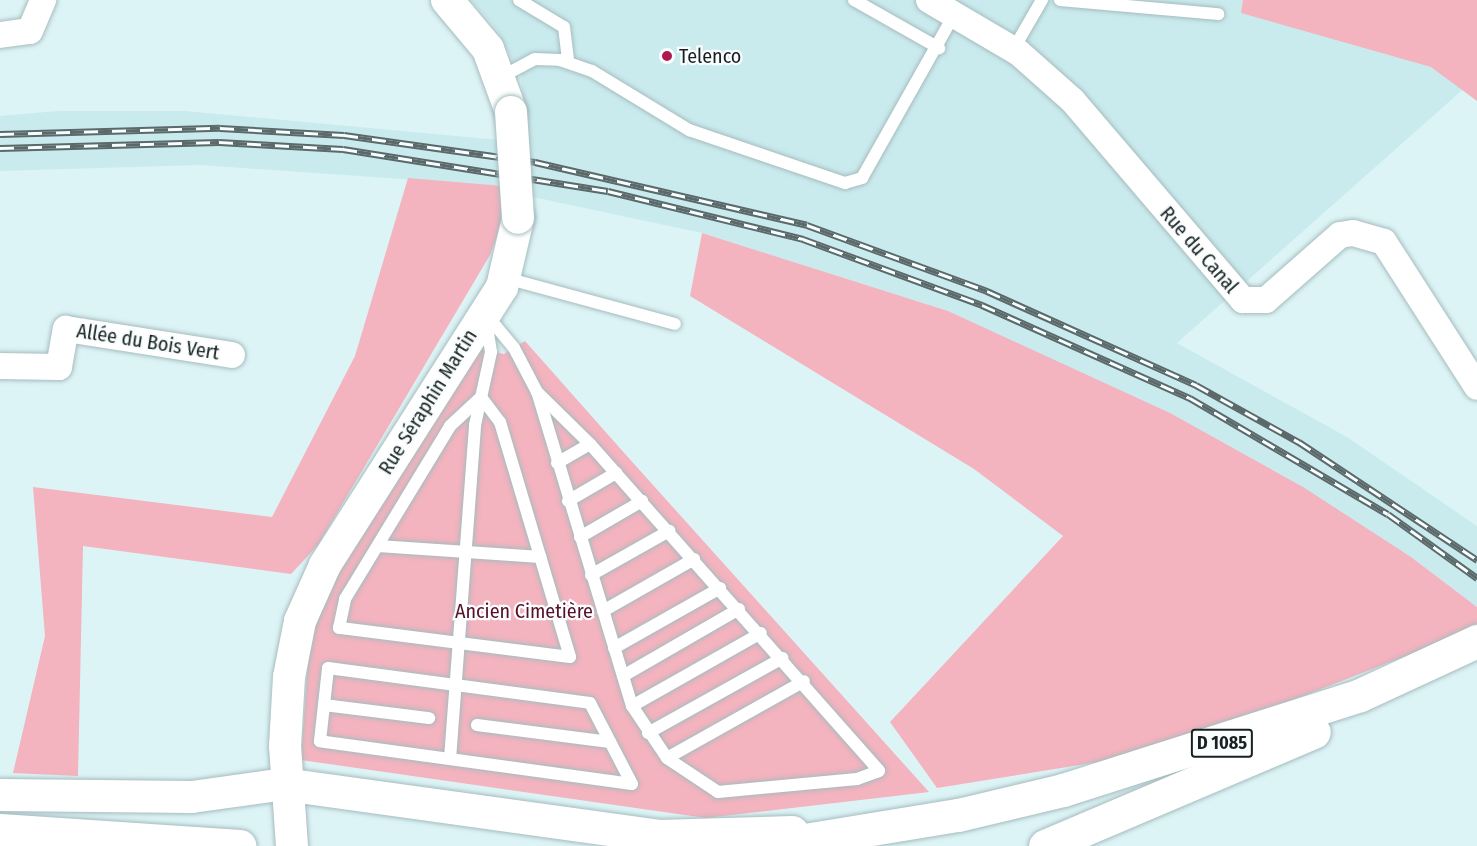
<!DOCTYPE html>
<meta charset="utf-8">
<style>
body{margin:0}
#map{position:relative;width:1477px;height:846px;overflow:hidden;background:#ddf4f6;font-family:"Fira Sans Condensed",sans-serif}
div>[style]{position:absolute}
.built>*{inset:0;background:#caebee}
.green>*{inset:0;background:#f3b3bf}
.roads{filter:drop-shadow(0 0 2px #a6bcbe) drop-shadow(0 0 2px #a6bcbe)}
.service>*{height:12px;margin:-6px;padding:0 6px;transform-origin:6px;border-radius:6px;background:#fff}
.minor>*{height:26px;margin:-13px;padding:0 13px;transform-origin:13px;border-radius:13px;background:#fff}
.tertiary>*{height:32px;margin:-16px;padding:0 16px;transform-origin:16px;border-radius:16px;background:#fff}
.primary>*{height:33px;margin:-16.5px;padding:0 16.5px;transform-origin:16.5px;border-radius:16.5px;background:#fff}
.rail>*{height:7px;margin-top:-3.5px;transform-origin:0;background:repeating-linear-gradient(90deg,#f9fdfe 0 14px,#5b696a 0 28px);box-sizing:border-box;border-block:2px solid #5b696a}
.bridges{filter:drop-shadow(0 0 2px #a6bcbe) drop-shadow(0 0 2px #a6bcbe)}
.tertiary-bridge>*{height:32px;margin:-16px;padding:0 16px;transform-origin:16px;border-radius:16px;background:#fff}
.dots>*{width:16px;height:16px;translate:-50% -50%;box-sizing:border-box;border:3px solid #f9fdfe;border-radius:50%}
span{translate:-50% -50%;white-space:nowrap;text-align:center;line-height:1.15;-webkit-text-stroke:4.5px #f9fdfe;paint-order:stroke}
.shield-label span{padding:2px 4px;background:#f9fdfe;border:2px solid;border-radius:4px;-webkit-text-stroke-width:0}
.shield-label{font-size:18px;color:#182121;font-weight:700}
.poi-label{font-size:20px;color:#182121}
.left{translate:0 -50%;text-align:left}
.street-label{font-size:20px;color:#182121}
.park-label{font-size:20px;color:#571027}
</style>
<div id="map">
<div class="built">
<i style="clip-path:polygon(471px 0,1477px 0,1477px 77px,1177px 343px,1347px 437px,1477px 526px,1477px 607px,1411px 557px,948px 311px,702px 233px,533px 197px,521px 76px,497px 30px)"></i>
<i style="clip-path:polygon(57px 111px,185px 111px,500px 140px,503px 186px,200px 165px,0 171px,0 116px)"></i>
</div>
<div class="green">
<i style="clip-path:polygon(1243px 0,1477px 0,1477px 101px,1431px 67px,1241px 13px)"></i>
<i style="clip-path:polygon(408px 178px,503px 186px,506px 213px,490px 255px,318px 545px,291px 574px,83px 546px,78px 776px,13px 773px,45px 636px,33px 487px,272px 517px,355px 356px)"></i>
<i style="clip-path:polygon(702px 233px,948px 311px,1170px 413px,1303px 487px,1411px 557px,1477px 607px,1477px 628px,1160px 752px,937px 788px,890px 722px,1063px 536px,974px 469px,690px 296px)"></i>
<i style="clip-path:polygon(525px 341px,626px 455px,929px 792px,706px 818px,301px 760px,309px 646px,328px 587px,478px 349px,504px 354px)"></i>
</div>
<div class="roads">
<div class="service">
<i style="left:519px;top:0;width:52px;rotate:31deg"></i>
<i style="left:564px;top:27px;width:35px;rotate:83deg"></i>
<i style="left:854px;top:0;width:98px;rotate:29.5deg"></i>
<i style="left:1060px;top:0;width:159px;rotate:5.1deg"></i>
<i style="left:1013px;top:50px;width:58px;rotate:-59.9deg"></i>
<i style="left:501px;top:77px;width:38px;rotate:-28deg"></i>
<i style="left:535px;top:59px;width:25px;rotate:2deg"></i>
<i style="left:560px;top:60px;width:34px;rotate:19deg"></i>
<i style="left:592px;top:71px;width:114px;rotate:31.3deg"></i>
<i style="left:689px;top:130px;width:165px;rotate:18.8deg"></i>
<i style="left:845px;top:183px;width:18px;rotate:-16deg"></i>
<i style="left:862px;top:178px;width:187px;rotate:-60.6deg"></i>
<i style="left:506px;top:278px;width:175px;rotate:15.2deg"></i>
<i style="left:481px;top:397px;width:31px;rotate:53deg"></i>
<i style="left:500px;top:422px;width:245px;rotate:73.4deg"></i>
<i style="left:570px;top:657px;width:233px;rotate:-172.8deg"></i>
<i style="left:339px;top:628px;width:30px;rotate:-78deg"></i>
<i style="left:345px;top:599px;width:202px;rotate:-58.7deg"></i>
<i style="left:450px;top:426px;width:42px;rotate:-43.1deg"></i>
<i style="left:557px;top:463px;width:38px;rotate:-30deg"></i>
<i style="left:568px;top:501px;width:56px;rotate:-30.3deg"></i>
<i style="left:580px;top:537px;width:72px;rotate:-30.1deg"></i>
<i style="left:378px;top:546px;width:163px;rotate:3.9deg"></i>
<i style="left:591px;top:575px;width:90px;rotate:-29.4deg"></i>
<i style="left:603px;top:611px;width:105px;rotate:-29.7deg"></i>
<i style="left:614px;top:648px;width:122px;rotate:-29.5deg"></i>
<i style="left:328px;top:668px;width:264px;rotate:7.6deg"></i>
<i style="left:590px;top:703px;width:91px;rotate:62.6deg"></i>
<i style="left:632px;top:784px;width:315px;rotate:-172.2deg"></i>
<i style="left:320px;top:741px;width:73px;rotate:-83.7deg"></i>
<i style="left:623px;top:676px;width:134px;rotate:-30deg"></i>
<i style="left:324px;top:705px;width:106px;rotate:7.1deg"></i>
<i style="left:632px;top:706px;width:148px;rotate:-29.5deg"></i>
<i style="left:477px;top:725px;width:134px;rotate:7.3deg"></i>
<i style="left:648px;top:733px;width:154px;rotate:-29.1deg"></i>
<i style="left:667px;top:758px;width:157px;rotate:-29.3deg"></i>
<i style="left:450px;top:759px;width:335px;rotate:-85.7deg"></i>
<i style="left:475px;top:425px;width:75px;rotate:-77.6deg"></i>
<i style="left:491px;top:352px;width:39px;rotate:-99deg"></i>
<i style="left:485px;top:313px;width:45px;rotate:50.4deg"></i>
<i style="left:514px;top:348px;width:50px;rotate:62.4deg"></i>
<i style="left:537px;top:392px;width:74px;rotate:44.5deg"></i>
<i style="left:590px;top:444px;width:436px;rotate:48.5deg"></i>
<i style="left:879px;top:771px;width:23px;rotate:160deg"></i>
<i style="left:857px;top:779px;width:140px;rotate:174.7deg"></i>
<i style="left:718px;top:792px;width:61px;rotate:-146.3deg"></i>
<i style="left:667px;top:758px;width:63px;rotate:-123.9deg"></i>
<i style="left:632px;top:706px;width:328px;rotate:-106.8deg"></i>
</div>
<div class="minor">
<i style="left:929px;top:0;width:104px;rotate:30.5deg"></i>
<i style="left:1019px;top:53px;width:72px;rotate:41.6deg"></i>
<i style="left:1073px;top:101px;width:262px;rotate:49.5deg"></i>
<i style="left:1243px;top:300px;width:23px"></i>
<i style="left:1266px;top:300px;width:98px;rotate:-41.3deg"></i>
<i style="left:1340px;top:235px;width:13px;rotate:-9deg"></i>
<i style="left:1353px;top:233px;width:32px;rotate:16deg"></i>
<i style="left:1384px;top:242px;width:172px;rotate:57.3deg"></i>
<i style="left:0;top:35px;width:30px;rotate:-8deg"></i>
<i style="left:30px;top:31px;width:34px;rotate:-67deg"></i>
<i style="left:0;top:366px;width:59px;rotate:1deg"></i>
<i style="left:59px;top:367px;width:39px;rotate:-80deg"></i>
<i style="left:66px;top:329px;width:168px;rotate:8.9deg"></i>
</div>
<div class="tertiary">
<i style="left:447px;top:0;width:64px;rotate:50.1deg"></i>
<i style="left:488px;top:49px;width:67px;rotate:69.9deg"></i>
<i style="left:0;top:795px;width:192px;rotate:0.6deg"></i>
<i style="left:192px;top:797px;width:93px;rotate:-8deg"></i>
<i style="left:292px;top:846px;width:100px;rotate:-94deg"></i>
<i style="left:285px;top:746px;width:69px;rotate:-86.7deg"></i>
<i style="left:289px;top:677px;width:57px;rotate:-78.9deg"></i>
<i style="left:300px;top:621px;width:61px;rotate:-65.9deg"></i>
<i style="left:325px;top:565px;width:330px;rotate:-57.5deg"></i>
<i style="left:502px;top:287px;width:71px;rotate:-76.9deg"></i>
</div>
<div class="primary">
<i style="left:284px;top:784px;width:378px;rotate:7.9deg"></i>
<i style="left:658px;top:836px;width:134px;rotate:-1.7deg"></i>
<i style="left:0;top:830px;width:240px;rotate:3.8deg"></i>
<i style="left:768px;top:846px;width:193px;rotate:-9.3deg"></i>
<i style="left:958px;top:815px;width:108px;rotate:-13.4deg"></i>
<i style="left:1063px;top:790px;width:312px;rotate:-17.7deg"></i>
<i style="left:1360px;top:695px;width:129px;rotate:-24.8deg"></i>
<i style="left:1045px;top:846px;width:292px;rotate:-23deg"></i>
</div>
</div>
<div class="rail">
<i style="left:0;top:134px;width:220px;rotate:-1.6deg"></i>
<i style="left:220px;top:128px;width:124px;rotate:3.2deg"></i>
<i style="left:344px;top:135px;width:193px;rotate:8deg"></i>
<i style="left:535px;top:162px;width:279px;rotate:13deg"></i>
<i style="left:807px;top:225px;width:192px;rotate:20.1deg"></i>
<i style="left:987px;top:291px;width:229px;rotate:24.2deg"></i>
<i style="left:1196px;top:385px;width:118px;rotate:29deg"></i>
<i style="left:1299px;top:442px;width:214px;rotate:33.5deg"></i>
<i style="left:0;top:148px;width:219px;rotate:-1.6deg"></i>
<i style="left:219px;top:142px;width:124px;rotate:3.2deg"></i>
<i style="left:343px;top:149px;width:268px;rotate:9deg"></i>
<i style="left:608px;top:191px;width:201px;rotate:13.8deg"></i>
<i style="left:803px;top:239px;width:191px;rotate:20.2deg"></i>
<i style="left:982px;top:305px;width:228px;rotate:24.1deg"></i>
<i style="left:1190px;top:398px;width:229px;rotate:30.4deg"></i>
<i style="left:1388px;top:514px;width:110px;rotate:35.7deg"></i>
</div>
<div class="bridges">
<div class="tertiary-bridge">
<i style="left:511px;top:112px;width:106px;rotate:86.2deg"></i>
</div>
</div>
<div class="dots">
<i style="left:667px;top:56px;background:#ac1a4f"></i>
</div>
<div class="shield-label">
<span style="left:1222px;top:743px">D 1085</span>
</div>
<div class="poi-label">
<span class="left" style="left:679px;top:56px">Telenco</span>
</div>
<div class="street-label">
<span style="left:1199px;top:250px;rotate:49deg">Rue du Canal</span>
<span style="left:148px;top:342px;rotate:9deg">Allée du Bois Vert</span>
<span style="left:428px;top:402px;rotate:-58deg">Rue Séraphin Martin</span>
</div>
<div class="park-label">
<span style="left:524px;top:611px">Ancien Cimetière</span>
</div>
</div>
